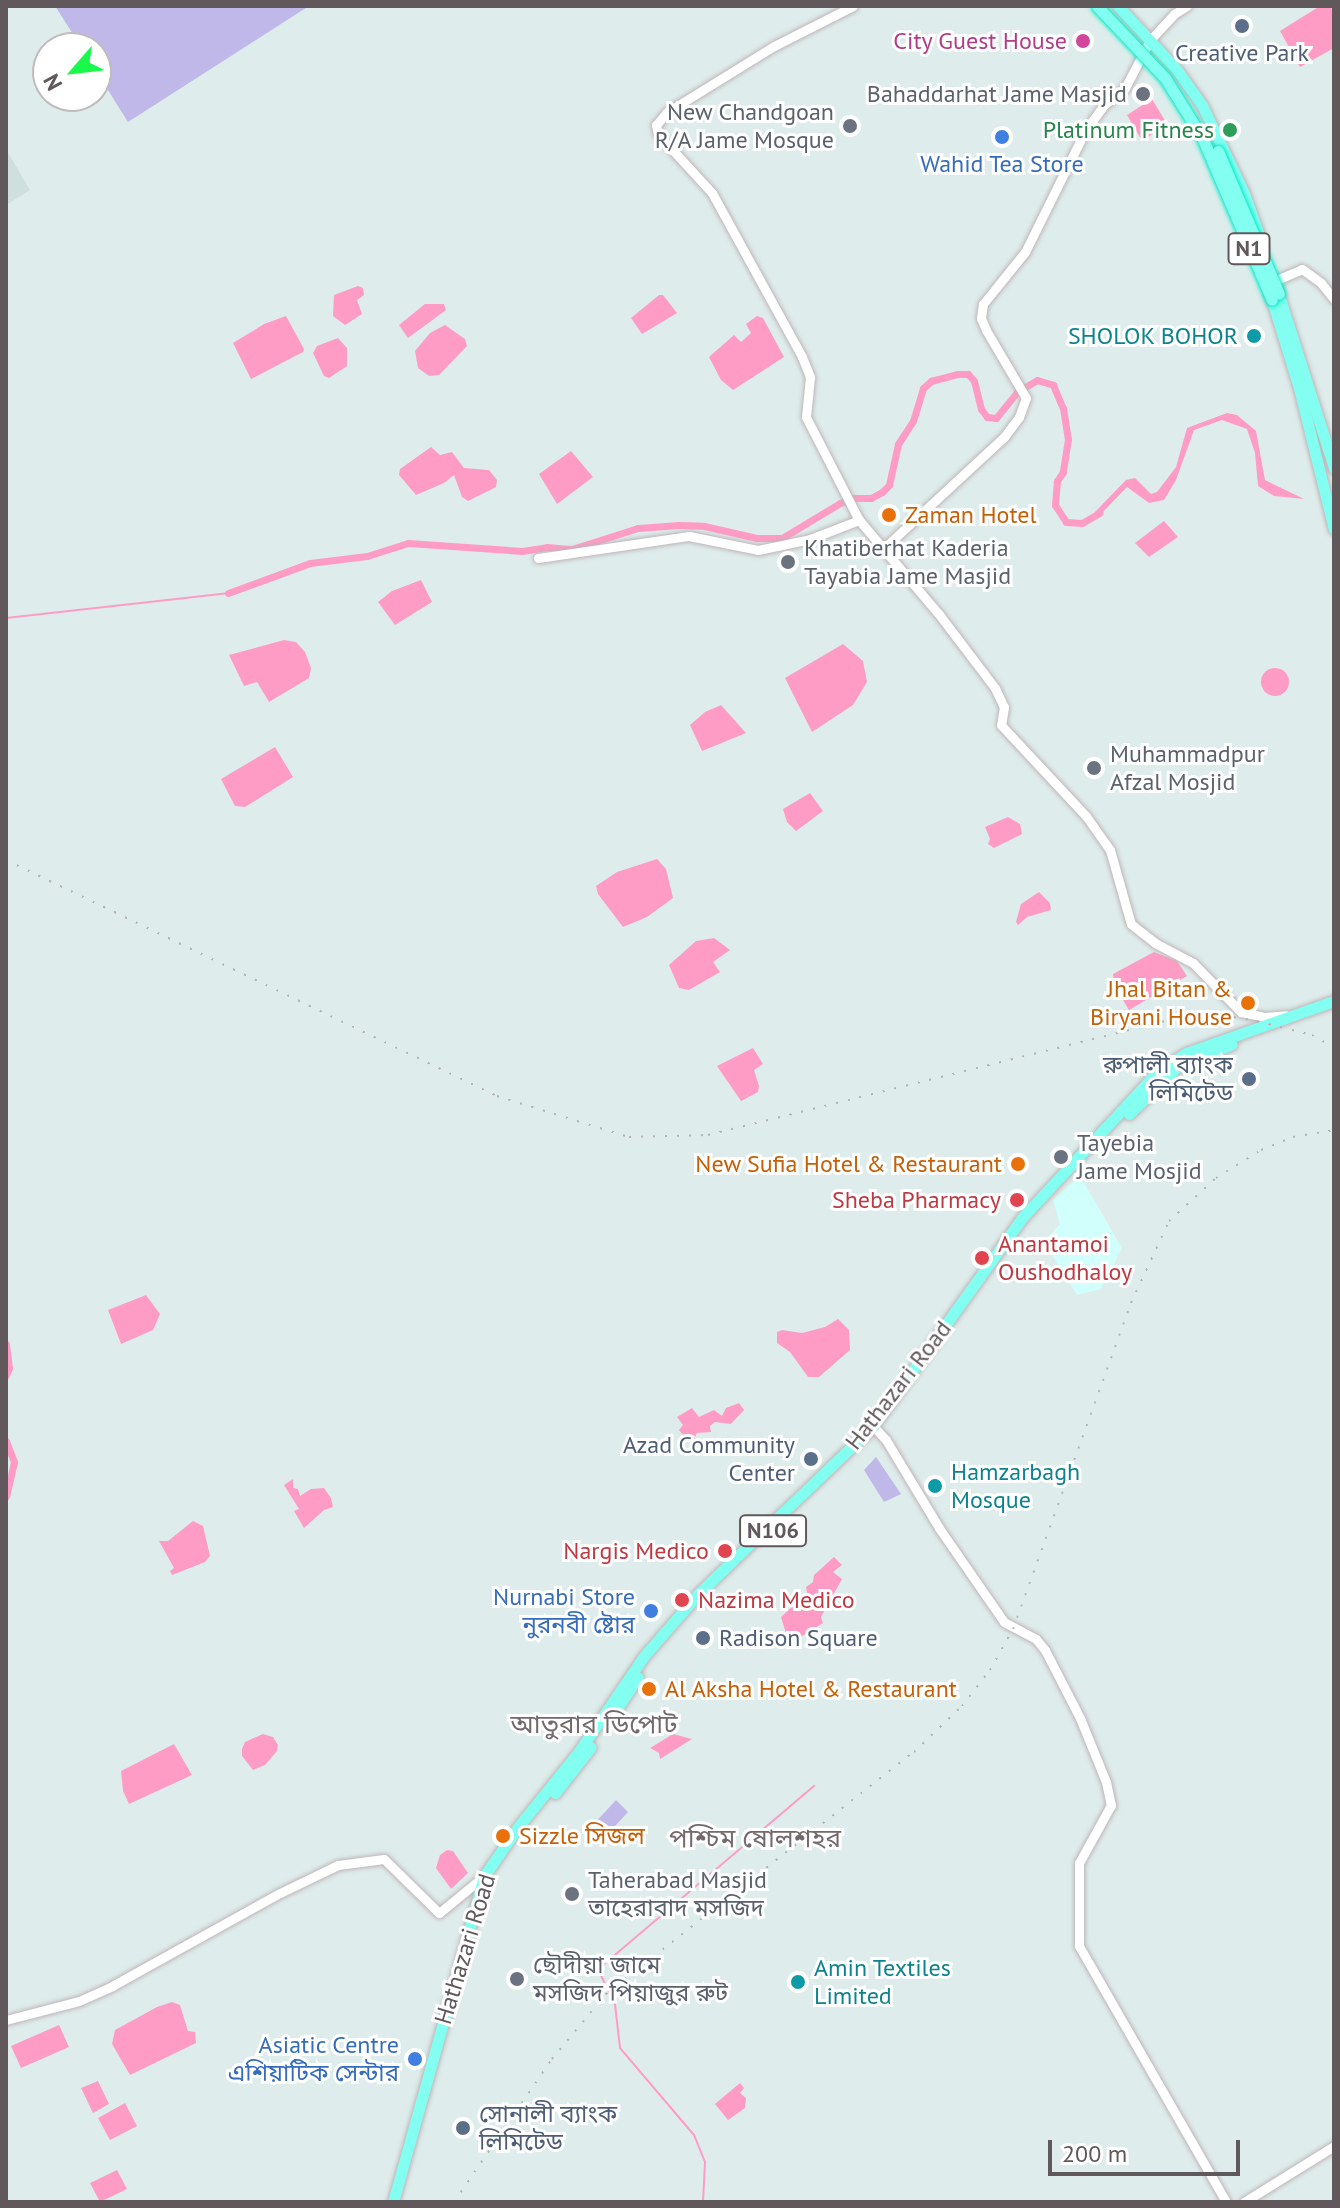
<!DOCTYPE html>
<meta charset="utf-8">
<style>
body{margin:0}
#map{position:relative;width:1340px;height:2208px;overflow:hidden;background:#deedec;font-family:"PT Sans","Noto Sans Bengali",sans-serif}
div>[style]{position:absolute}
.commercial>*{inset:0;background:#d1fffb}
.education>*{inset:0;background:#cfdfde}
.green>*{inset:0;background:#bfb8e8}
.water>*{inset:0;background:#ff9cc5}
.round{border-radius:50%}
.stream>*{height:2px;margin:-1px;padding:0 1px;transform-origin:1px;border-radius:1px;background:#ff9cc5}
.canal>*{height:7px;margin:-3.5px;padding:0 3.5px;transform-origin:3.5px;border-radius:3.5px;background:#ff9cc5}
.roads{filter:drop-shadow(0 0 2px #c0b5b8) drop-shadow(0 0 2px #c0b5b8)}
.secondary>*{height:9px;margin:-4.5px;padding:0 4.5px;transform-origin:4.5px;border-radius:4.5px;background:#fff}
.highway>*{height:11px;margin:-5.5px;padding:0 5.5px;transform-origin:5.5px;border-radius:5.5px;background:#83fff2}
.rail>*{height:2px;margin-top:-1px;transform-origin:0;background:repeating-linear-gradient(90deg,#b4b3b4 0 2px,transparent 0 12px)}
.bridges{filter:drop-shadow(0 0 2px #00ebc4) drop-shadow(0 0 2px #00ebc4)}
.highway-bridge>*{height:11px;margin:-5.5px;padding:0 5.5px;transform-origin:5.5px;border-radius:5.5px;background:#83fff2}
.dots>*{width:22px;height:22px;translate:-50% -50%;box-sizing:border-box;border:4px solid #fff;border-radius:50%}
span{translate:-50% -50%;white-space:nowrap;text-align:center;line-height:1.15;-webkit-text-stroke:6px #fff;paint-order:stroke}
.shield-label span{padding:2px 6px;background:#fff;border:2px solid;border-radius:6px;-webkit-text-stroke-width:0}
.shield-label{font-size:22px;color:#61585b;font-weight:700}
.hotel-label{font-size:24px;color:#b23c85}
.right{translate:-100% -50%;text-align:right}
.service-label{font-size:24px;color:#4e5e75}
.left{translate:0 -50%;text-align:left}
.worship-label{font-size:24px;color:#5b616d}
.leisure-label{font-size:24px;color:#27864d}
.shop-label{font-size:24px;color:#366cbe}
.culture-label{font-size:24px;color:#0d838f}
.food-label{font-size:24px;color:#c56008}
.health-label{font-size:24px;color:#be3a42}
.street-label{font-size:24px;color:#61585b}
.neighbourhood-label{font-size:26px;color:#74696c}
.frame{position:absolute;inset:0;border:8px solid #61585b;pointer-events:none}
.north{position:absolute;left:32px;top:32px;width:80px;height:80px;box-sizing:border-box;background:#fff;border:2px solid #c0bcbd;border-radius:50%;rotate:242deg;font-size:22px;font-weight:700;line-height:32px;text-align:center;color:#61585b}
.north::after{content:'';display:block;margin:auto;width:28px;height:36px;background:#18f94b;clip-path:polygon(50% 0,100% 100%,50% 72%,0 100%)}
.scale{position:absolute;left:1048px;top:2140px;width:192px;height:36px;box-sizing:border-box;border:4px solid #61585b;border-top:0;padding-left:10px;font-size:24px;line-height:28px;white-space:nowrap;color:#61585b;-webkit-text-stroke:6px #fff;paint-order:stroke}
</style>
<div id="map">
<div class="commercial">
<i style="clip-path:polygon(1080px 1176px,1122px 1248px,1101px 1289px,1077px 1295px,1044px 1242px,1060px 1224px,1053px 1200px)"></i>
</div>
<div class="education">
<i style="clip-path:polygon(6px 149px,30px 190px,6px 205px)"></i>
</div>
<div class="green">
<i style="clip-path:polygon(55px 6px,309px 6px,128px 122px,96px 71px,96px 48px,82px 48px)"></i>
<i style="clip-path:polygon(876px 1457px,901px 1494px,884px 1502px,864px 1470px)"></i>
<i style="clip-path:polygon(616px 1800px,628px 1812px,605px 1837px,592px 1826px)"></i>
</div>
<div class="water">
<i style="clip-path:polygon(1320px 6px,1330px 6px,1334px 13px,1334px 48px,1300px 67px,1280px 31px)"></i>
<i style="clip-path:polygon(1152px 99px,1167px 124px,1142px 141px,1127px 115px)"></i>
<i style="clip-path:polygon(358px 286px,363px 288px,364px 295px,357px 300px,362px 314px,345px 325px,333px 316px,334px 295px)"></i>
<i style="clip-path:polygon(659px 295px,663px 295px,677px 313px,642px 334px,631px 318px)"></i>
<i style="clip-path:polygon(425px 304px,444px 304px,446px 310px,408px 338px,399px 325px)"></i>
<i style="clip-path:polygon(286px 316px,304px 349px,303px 352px,251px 379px,233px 343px,264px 324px)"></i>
<i style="clip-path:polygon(757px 316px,763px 318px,784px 357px,733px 390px,721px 380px,709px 357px,734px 335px,741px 342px,751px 333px,746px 324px)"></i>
<i style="clip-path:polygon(445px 325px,465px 339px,467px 346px,439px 375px,429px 376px,418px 368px,415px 351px,430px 333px)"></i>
<i style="clip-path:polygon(338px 338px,347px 348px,347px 366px,329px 378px,324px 376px,313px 353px,317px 346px)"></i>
<i style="clip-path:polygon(1227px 413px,1237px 415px,1256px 431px,1265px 480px,1304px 499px,1274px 496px,1258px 486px,1255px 453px,1247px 429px,1222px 420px,1194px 430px,1176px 480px,1164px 500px,1149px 503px,1127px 487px,1095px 520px,1093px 514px,1126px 480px,1135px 478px,1151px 494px,1157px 492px,1176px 467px,1187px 428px)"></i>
<i style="clip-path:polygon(431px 447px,440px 455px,452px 452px,464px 468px,489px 470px,497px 480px,496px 487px,468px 501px,462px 497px,454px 475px,444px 483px,416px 495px,399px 475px,400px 469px)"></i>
<i style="clip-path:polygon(571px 451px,593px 477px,557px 504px,539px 474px)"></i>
<i style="clip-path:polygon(1164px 521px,1178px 537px,1149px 557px,1135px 543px)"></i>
<i style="clip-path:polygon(421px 580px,432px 602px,395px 625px,378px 602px,392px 591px)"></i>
<i style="clip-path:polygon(284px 640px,296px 642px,305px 652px,311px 668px,309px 678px,269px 702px,257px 682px,244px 686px,229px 655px)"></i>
<i style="clip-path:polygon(843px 644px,863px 661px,867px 682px,853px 705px,812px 732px,785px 678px)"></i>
<i class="round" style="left:1261px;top:668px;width:28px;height:28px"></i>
<i style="clip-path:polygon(721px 705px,746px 733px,702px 751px,690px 725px,705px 712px)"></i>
<i style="clip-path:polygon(275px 747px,293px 777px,245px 807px,235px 806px,221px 779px)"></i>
<i style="clip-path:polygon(810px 793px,823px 811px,796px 831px,787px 822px,783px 809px)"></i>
<i style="clip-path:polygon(1008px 817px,1020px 824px,1022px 834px,994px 848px,988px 844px,990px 839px,985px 827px)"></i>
<i style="clip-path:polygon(657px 859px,666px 869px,673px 898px,647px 917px,623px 927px,598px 894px,596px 886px,617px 872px)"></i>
<i style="clip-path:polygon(1039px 892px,1050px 903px,1051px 910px,1027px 917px,1018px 925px,1016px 922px,1021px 904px)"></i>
<i style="clip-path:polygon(714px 938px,730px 950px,713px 962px,720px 972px,689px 990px,679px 988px,669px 965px,696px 941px)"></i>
<i style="clip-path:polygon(1154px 952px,1177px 961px,1187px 976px,1129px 1010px,1114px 985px,1113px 974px)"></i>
<i style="clip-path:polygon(753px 1048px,763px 1064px,754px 1070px,759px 1086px,758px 1092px,741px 1101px,717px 1066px)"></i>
<i style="clip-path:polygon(146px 1295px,160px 1314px,153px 1330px,121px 1344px,108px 1310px)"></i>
<i style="clip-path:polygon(838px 1319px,849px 1330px,850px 1350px,819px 1377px,808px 1377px,790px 1352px,777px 1343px,777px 1332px,782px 1330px,802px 1333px,825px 1327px)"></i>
<i style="clip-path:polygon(739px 1403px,744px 1410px,731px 1424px,715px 1422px,710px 1426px,711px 1432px,697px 1433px,694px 1439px,686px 1439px,679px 1430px,683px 1425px,677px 1417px,692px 1408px,699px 1417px,714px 1410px,722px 1416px,726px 1408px)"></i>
<i style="clip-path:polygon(293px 1479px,293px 1488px,298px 1489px,300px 1496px,311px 1489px,324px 1488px,331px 1498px,333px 1507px,324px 1510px,304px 1528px,294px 1511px,299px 1509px,284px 1485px)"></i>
<i style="clip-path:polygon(193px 1521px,203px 1526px,210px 1556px,205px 1562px,172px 1575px,170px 1571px,174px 1568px,159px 1541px,168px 1541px)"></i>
<i style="clip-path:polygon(834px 1557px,842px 1565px,833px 1572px,842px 1579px,821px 1617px,823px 1623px,799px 1638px,800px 1642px,788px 1640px,781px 1617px,807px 1593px,806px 1587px,813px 1582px,814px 1575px)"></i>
<i style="clip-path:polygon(263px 1734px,273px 1737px,278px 1745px,277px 1751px,265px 1765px,253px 1770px,242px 1756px,242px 1749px,245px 1742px)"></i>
<i style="clip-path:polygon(673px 1734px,692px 1739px,660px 1759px,659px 1753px,650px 1748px)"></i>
<i style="clip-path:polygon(174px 1744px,192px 1775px,129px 1804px,123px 1791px,121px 1771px)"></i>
<i style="clip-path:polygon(447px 1850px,453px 1851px,468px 1873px,451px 1889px,436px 1868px,440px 1855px)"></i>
<i style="clip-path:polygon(172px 2002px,180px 2005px,188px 2031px,195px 2032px,196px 2043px,130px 2075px,112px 2044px,115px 2030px,157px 2007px)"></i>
<i style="clip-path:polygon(59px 2025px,69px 2047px,21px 2068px,11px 2046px)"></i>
<i style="clip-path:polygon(98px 2081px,109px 2104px,93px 2113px,81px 2088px)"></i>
<i style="clip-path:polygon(740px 2083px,744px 2088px,740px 2093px,746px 2098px,745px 2108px,728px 2120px,715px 2104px)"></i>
<i style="clip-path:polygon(125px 2103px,137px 2126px,110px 2140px,98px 2118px)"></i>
<i style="clip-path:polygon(117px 2170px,127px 2189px,100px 2202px,90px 2183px)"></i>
</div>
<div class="stream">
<i style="left:6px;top:618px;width:223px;rotate:-6.4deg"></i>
<i style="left:703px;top:2202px;width:40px;rotate:-87.1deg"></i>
<i style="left:705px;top:2162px;width:29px;rotate:-112deg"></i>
<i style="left:694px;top:2135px;width:114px;rotate:-130.4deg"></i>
<i style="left:620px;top:2048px;width:44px;rotate:-96.5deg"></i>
<i style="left:615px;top:2004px;width:34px;rotate:-116deg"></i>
<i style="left:600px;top:1973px;width:9px;rotate:-69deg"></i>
<i style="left:603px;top:1965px;width:277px;rotate:-40.3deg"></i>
</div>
<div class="canal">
<i style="left:228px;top:593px;width:87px;rotate:-20.1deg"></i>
<i style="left:310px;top:563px;width:57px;rotate:-7deg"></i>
<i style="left:367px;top:556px;width:43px;rotate:-17.6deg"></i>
<i style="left:408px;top:543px;width:114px;rotate:4deg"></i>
<i style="left:522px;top:551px;width:25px;rotate:-9deg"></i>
<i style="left:547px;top:547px;width:25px;rotate:5deg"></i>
<i style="left:572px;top:549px;width:69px;rotate:-17.7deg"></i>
<i style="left:638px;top:528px;width:41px;rotate:-4.2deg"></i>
<i style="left:679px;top:525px;width:25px;rotate:2deg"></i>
<i style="left:704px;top:526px;width:54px;rotate:12.8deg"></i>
<i style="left:757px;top:538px;width:25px"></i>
<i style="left:782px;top:538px;width:68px;rotate:-31.1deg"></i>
<i style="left:840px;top:503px;width:14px;rotate:-21deg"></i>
<i style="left:853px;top:498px;width:18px"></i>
<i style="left:871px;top:498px;width:13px;rotate:-29deg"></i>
<i style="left:882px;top:492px;width:10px;rotate:-45deg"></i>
<i style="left:889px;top:485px;width:42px;rotate:-77.6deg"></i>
<i style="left:898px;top:444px;width:27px;rotate:-57deg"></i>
<i style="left:913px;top:421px;width:34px;rotate:-73deg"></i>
<i style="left:923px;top:388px;width:11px;rotate:-41deg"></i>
<i style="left:931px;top:381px;width:27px;rotate:-15deg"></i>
<i style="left:957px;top:374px;width:11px"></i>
<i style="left:968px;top:374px;width:9px;rotate:49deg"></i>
<i style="left:974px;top:381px;width:29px;rotate:76deg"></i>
<i style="left:981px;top:409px;width:10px;rotate:53deg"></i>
<i style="left:987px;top:417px;width:9px;rotate:6deg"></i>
<i style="left:996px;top:418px;width:33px;rotate:-51deg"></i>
<i style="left:1017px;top:392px;width:23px;rotate:-31deg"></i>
<i style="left:1037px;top:380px;width:17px;rotate:17deg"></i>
<i style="left:1053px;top:385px;width:25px;rotate:67deg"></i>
<i style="left:1063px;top:408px;width:31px;rotate:81deg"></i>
<i style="left:1068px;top:439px;width:33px;rotate:99deg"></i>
<i style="left:1063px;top:472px;width:11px;rotate:124deg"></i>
<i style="left:1057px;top:481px;width:24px;rotate:95deg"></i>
<i style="left:1055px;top:505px;width:20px;rotate:57deg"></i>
<i style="left:1066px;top:522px;width:16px;rotate:4deg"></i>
<i style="left:1082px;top:523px;width:20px;rotate:-30deg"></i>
<i style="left:6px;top:1344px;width:24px;rotate:83deg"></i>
<i style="left:9px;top:1368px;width:8px;rotate:113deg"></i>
<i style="left:6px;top:1441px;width:22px;rotate:69deg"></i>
<i style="left:14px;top:1462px;width:35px;rotate:103deg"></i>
</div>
<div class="roads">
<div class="secondary">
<i style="left:853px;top:6px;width:89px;rotate:153.1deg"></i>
<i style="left:774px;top:46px;width:126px;rotate:148.3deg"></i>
<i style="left:667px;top:112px;width:17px;rotate:130deg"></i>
<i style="left:656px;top:125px;width:9px;rotate:77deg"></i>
<i style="left:658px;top:134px;width:80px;rotate:47.5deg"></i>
<i style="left:712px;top:193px;width:187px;rotate:61.2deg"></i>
<i style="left:802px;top:357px;width:22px;rotate:68deg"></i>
<i style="left:810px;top:377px;width:40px;rotate:95.7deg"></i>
<i style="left:806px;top:417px;width:116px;rotate:62.8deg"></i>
<i style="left:859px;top:520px;width:122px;rotate:49.7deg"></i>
<i style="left:938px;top:613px;width:94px;rotate:52.8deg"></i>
<i style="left:995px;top:688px;width:21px;rotate:65deg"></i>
<i style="left:1004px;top:707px;width:18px;rotate:99deg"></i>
<i style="left:1001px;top:725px;width:125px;rotate:47deg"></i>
<i style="left:1086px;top:816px;width:42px;rotate:54.8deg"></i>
<i style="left:1110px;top:850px;width:77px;rotate:74.2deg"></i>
<i style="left:1131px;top:924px;width:31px;rotate:38deg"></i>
<i style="left:1155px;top:943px;width:43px;rotate:27.8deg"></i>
<i style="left:1193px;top:963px;width:69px;rotate:45.6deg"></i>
<i style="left:1241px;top:1012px;width:25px;rotate:12deg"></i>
<i style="left:1265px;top:1017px;width:21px;rotate:-5deg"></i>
<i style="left:1274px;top:281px;width:30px;rotate:-23deg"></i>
<i style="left:1302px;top:269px;width:24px;rotate:36deg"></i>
<i style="left:1321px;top:283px;width:21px;rotate:51deg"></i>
<i style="left:883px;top:549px;width:165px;rotate:-42.8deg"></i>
<i style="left:1004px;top:437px;width:25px;rotate:-53deg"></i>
<i style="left:1019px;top:417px;width:20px;rotate:-70deg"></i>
<i style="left:1026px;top:398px;width:79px;rotate:-120.5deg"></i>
<i style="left:986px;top:330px;width:13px;rotate:-113deg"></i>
<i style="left:981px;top:318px;width:14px;rotate:-82deg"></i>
<i style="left:983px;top:304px;width:67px;rotate:-51.1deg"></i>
<i style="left:1025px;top:252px;width:135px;rotate:-63.6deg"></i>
<i style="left:1085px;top:131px;width:32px;rotate:-54deg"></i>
<i style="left:1104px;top:105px;width:27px;rotate:-39deg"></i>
<i style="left:1125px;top:88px;width:54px;rotate:-62.5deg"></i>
<i style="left:1150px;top:40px;width:35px;rotate:-47deg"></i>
<i style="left:1174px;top:14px;width:15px;rotate:-32deg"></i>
<i style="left:538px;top:558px;width:153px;rotate:-8.3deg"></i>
<i style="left:689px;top:536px;width:70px;rotate:11.5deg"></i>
<i style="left:758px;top:550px;width:53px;rotate:-11.9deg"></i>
<i style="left:810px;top:539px;width:53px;rotate:-21.2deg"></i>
<i style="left:873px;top:1426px;width:19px;rotate:47deg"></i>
<i style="left:886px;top:1440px;width:103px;rotate:58.9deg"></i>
<i style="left:939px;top:1528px;width:114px;rotate:55.3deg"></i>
<i style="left:1004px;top:1622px;width:36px;rotate:28deg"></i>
<i style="left:1036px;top:1639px;width:14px;rotate:51deg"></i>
<i style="left:1045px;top:1650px;width:76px;rotate:62.8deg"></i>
<i style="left:1080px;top:1718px;width:69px;rotate:67.9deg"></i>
<i style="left:1106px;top:1782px;width:24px;rotate:78deg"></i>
<i style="left:1111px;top:1805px;width:66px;rotate:118.9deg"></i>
<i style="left:1079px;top:1863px;width:83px;rotate:90deg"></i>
<i style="left:1079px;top:1946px;width:295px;rotate:60.1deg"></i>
<i style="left:6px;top:2020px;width:75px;rotate:-14.6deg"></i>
<i style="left:79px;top:2001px;width:36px;rotate:-24deg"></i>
<i style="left:112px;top:1986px;width:192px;rotate:-29deg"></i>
<i style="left:280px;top:1893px;width:64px;rotate:-25.8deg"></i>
<i style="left:338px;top:1865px;width:46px;rotate:-7.4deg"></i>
<i style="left:384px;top:1859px;width:77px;rotate:44.5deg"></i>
<i style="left:439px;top:1913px;width:58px;rotate:-39.4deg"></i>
<i style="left:1244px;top:2202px;width:106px;rotate:-31.9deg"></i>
</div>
<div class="highway">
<i style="left:1118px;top:6px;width:87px;rotate:47.3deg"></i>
<i style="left:1177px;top:70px;width:43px;rotate:54.5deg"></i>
<i style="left:1202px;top:105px;width:98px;rotate:64.5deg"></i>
<i style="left:1244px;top:193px;width:45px;rotate:70.3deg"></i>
<i style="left:1276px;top:286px;width:191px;rotate:72.3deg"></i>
<i style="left:1270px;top:294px;width:98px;rotate:72.9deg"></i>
<i style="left:1299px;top:388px;width:145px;rotate:76.1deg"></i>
<i style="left:1129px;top:1114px;width:69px;rotate:-44.4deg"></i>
<i style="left:1178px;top:1066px;width:58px;rotate:-22.2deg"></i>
<i style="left:610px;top:1719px;width:50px;rotate:-56.3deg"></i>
<i style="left:555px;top:1793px;width:58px;rotate:-52deg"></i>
<i style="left:393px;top:2202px;width:338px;rotate:-74.4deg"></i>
<i style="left:484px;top:1876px;width:60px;rotate:-55.2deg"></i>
<i style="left:518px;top:1827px;width:97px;rotate:-51.2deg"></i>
<i style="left:579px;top:1751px;width:115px;rotate:-55.6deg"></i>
<i style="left:644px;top:1656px;width:82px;rotate:-48.9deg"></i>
<i style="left:698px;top:1594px;width:243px;rotate:-43.8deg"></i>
<i style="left:873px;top:1426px;width:254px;rotate:-54.4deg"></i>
<i style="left:1021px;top:1219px;width:203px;rotate:-47.2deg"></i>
<i style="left:1159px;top:1070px;width:32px;rotate:-32deg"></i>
<i style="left:1186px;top:1053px;width:157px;rotate:-19.4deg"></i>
</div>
</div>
<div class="rail">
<i style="left:6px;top:860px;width:545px;rotate:25.67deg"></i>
<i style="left:497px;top:1096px;width:138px;rotate:17.3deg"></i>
<i style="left:629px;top:1137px;width:79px;rotate:-1.5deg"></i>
<i style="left:708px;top:1135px;width:492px;rotate:-14deg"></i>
<i style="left:1185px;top:1016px;width:37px;rotate:-2deg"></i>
<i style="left:1222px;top:1015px;width:36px;rotate:10deg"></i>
<i style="left:1257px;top:1021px;width:57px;rotate:14.3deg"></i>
<i style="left:1312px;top:1035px;width:25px;rotate:29deg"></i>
<i style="left:454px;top:2202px;width:173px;rotate:-55.6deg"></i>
<i style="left:552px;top:2059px;width:85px;rotate:-50.3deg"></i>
<i style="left:606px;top:1994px;width:392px;rotate:-38.2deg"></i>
<i style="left:914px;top:1752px;width:66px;rotate:-43.8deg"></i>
<i style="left:962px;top:1706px;width:46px;rotate:-52.1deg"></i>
<i style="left:990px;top:1670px;width:47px;rotate:-60.7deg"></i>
<i style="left:1013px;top:1629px;width:347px;rotate:-70.1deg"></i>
<i style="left:1131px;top:1303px;width:90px;rotate:-65.1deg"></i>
<i style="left:1169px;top:1221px;width:64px;rotate:-42.5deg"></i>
<i style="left:1216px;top:1178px;width:53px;rotate:-31.9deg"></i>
<i style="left:1261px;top:1150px;width:35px;rotate:-22deg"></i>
<i style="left:1293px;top:1137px;width:42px;rotate:-9.7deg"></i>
</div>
<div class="bridges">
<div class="highway-bridge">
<i style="left:1097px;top:6px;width:99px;rotate:46.6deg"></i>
<i style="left:1165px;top:78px;width:70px;rotate:57.9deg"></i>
<i style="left:1202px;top:137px;width:177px;rotate:66.8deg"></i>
<i style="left:1218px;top:151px;width:155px;rotate:66.9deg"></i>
</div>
</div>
<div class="dots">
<i style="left:1242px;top:26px;background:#5c6f8a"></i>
<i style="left:1083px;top:41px;background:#d1479c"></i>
<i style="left:1143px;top:94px;background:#6b7280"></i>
<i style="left:850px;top:126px;background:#6b7280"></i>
<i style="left:1230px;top:130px;background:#2e9e5b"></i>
<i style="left:1002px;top:137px;background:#3f7fe0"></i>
<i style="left:1254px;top:336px;background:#0f9aa8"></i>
<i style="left:889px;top:515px;background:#e8710a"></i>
<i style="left:788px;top:562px;background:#6b7280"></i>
<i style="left:1094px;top:768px;background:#6b7280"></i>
<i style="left:1248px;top:1003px;background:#e8710a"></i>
<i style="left:1249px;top:1079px;background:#5c6f8a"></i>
<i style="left:1061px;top:1157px;background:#6b7280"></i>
<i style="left:1018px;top:1164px;background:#e8710a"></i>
<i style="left:1017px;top:1200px;background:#e0444e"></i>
<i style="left:982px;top:1258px;background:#e0444e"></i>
<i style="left:811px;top:1459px;background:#5c6f8a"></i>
<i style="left:935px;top:1486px;background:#0f9aa8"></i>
<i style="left:725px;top:1551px;background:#e0444e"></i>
<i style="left:682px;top:1600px;background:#e0444e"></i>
<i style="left:651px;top:1611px;background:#3f7fe0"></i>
<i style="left:703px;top:1638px;background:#5c6f8a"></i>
<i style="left:649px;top:1689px;background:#e8710a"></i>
<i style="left:503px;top:1836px;background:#e8710a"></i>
<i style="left:572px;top:1894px;background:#6b7280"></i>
<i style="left:517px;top:1979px;background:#6b7280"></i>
<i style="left:798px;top:1982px;background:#0f9aa8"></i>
<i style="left:415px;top:2059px;background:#3f7fe0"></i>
<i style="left:463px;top:2128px;background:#5c6f8a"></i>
</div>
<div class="shield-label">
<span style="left:1249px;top:249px">N1</span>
<span style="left:773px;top:1531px">N106</span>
</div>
<div class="hotel-label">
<span class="right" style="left:1067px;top:41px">City Guest House</span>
</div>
<div class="service-label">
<span style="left:1242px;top:53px">Creative Park</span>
<span class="right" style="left:1233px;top:1079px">রুপালী ব্যাংক<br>লিমিটেড</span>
<span class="right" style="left:795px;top:1459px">Azad Community<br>Center</span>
<span class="left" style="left:719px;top:1638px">Radison Square</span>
<span class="left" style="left:479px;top:2128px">সোনালী ব্যাংক<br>লিমিটেড</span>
</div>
<div class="worship-label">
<span class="right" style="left:1127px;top:94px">Bahaddarhat Jame Masjid</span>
<span class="right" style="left:834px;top:126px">New Chandgoan<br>R/A Jame Mosque</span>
<span class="left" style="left:804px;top:562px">Khatiberhat Kaderia<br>Tayabia Jame Masjid</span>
<span class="left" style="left:1110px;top:768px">Muhammadpur<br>Afzal Mosjid</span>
<span class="left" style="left:1077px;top:1157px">Tayebia<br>Jame Mosjid</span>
<span class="left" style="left:588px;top:1894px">Taherabad Masjid<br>তাহেরাবাদ মসজিদ</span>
<span class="left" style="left:533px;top:1979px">ছৌদীয়া জামে<br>মসজিদ পিয়াজুর রুট</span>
</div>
<div class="leisure-label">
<span class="right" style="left:1214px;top:130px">Platinum Fitness</span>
</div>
<div class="shop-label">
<span style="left:1002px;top:164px">Wahid Tea Store</span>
<span class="right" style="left:635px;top:1611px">Nurnabi Store<br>নুরনবী ষ্টোর</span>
<span class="right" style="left:399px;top:2059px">Asiatic Centre<br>এশিয়াটিক সেন্টার</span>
</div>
<div class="culture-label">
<span class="right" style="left:1238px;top:336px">SHOLOK BOHOR</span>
<span class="left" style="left:951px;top:1486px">Hamzarbagh<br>Mosque</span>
<span class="left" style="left:814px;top:1982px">Amin Textiles<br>Limited</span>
</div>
<div class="food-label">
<span class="left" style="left:905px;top:515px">Zaman Hotel</span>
<span class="right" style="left:1232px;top:1003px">Jhal Bitan &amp;<br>Biryani House</span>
<span class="right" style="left:1002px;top:1164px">New Sufia Hotel &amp; Restaurant</span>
<span class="left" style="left:665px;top:1689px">Al Aksha Hotel &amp; Restaurant</span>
<span class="left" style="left:519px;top:1836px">Sizzle সিজল</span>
</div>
<div class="health-label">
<span class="right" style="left:1001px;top:1200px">Sheba Pharmacy</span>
<span class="left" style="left:998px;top:1258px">Anantamoi<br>Oushodhaloy</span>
<span class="right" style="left:709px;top:1551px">Nargis Medico</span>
<span class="left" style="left:698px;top:1600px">Nazima Medico</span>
</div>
<div class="street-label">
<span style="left:898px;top:1385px;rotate:-52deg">Hathazari Road</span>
<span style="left:465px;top:1949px;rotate:-73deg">Hathazari Road</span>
</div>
<div class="neighbourhood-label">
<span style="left:594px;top:1724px">আতুরার ডিপোট</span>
<span style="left:755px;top:1838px">পশ্চিম ষোলশহর</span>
</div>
<div class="frame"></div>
<div class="north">N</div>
<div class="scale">200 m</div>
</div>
